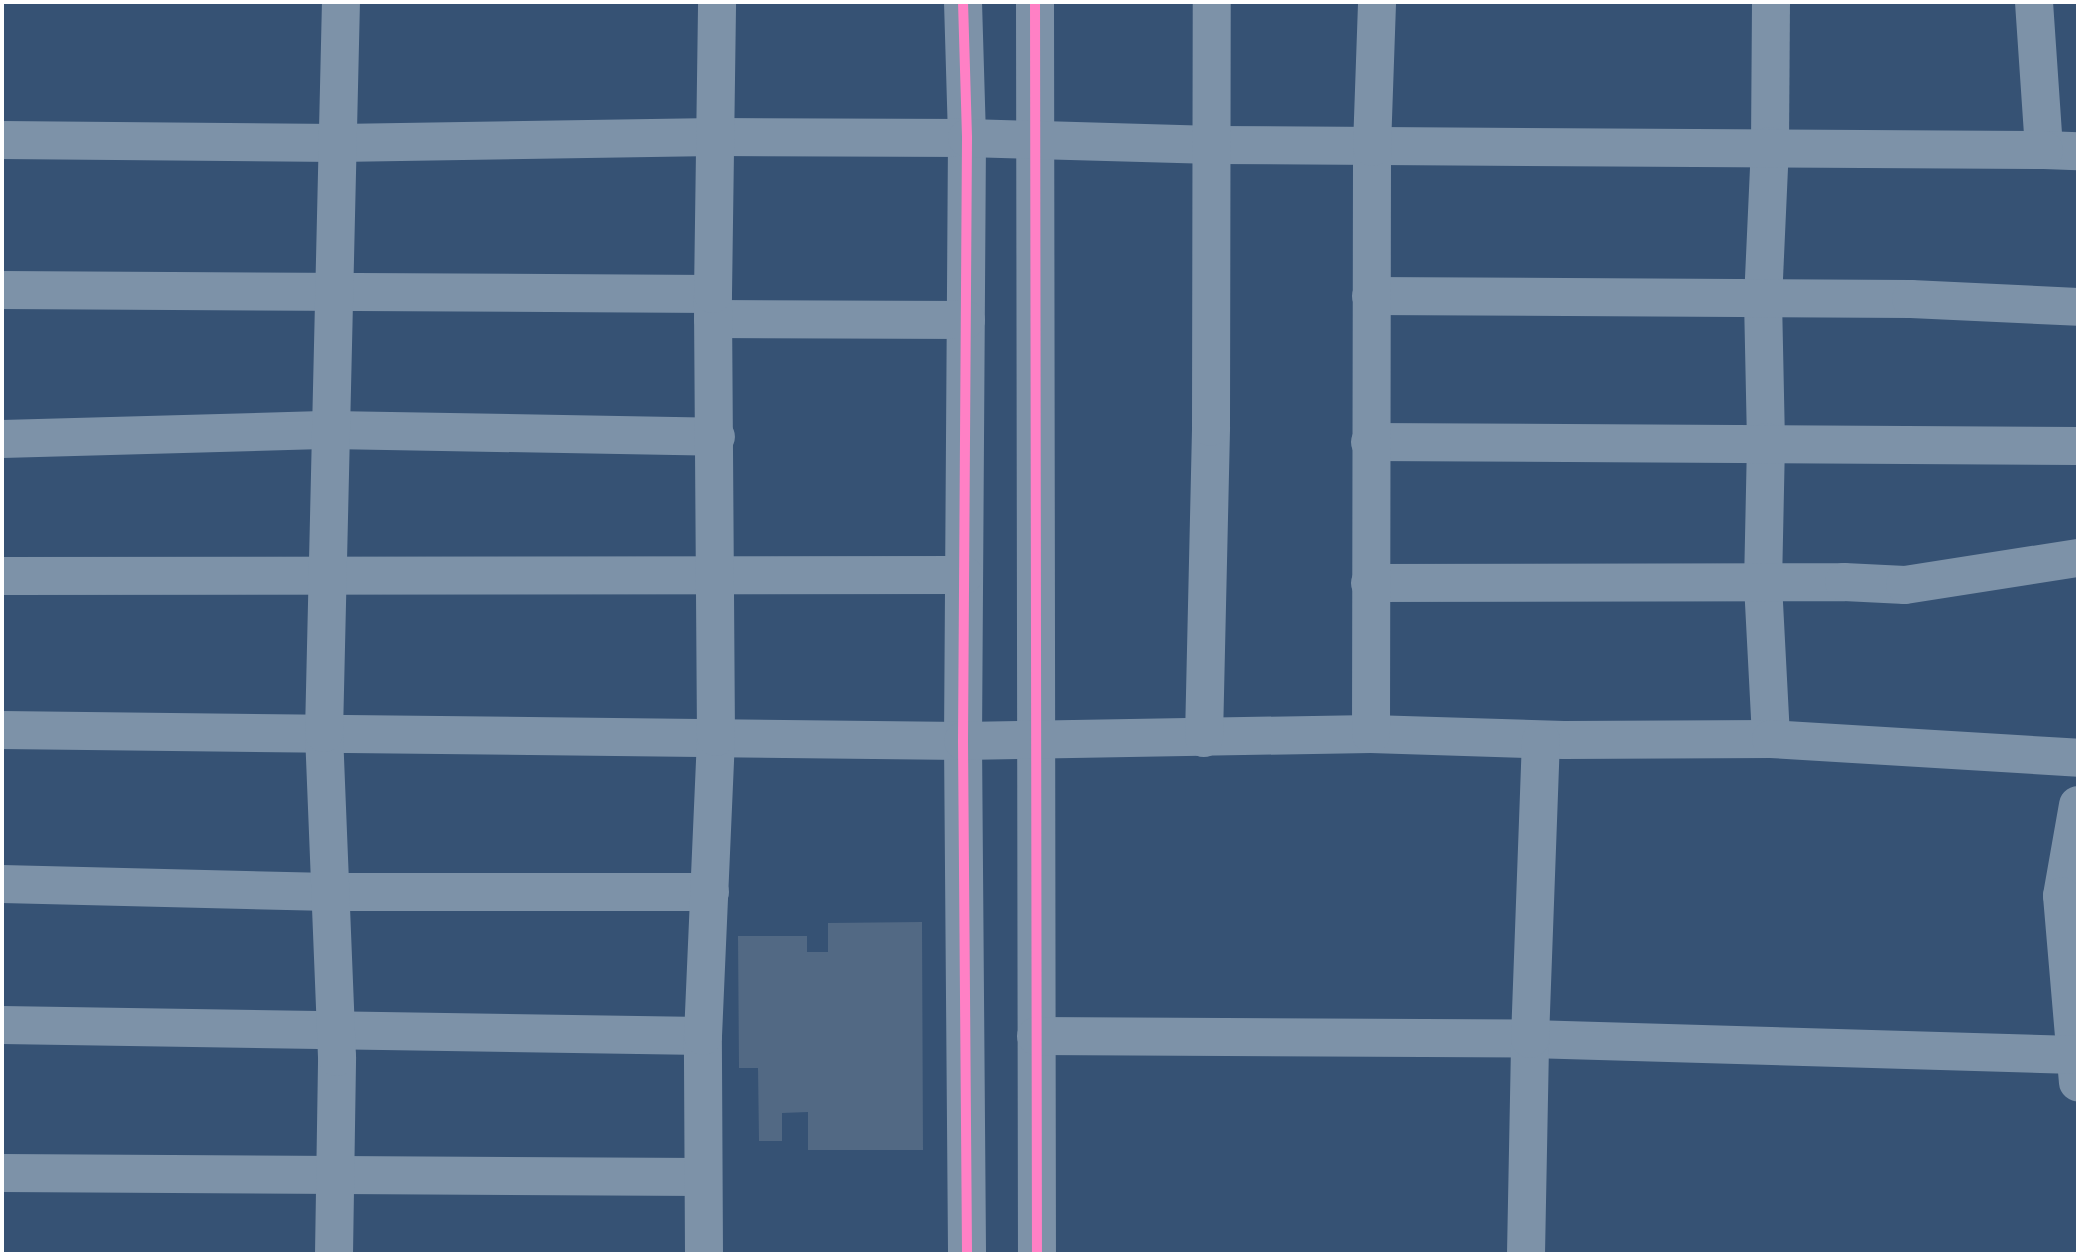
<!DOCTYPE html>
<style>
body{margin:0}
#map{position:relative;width:2080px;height:1256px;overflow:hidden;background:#365274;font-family:Raleway,sans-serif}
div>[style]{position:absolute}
.building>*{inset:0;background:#526984}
.minor>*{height:38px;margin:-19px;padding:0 19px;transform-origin:19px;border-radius:19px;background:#7d92a8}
.bus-1>*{height:10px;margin:-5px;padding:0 5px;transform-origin:5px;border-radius:5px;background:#ff80c5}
span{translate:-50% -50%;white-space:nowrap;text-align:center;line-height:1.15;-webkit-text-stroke:6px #1b4f8f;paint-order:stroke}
.frame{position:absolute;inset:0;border:4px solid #fff;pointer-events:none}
</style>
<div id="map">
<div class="building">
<i style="clip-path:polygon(922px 922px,923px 1150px,808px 1150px,808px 1112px,782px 1113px,782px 1141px,759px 1141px,758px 1068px,739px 1068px,738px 936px,807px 936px,807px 952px,828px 952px,828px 923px)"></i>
</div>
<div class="minor">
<i style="left:963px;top:2px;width:136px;rotate:88.3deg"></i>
<i style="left:967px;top:138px;width:603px;rotate:90.38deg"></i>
<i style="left:963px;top:741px;width:513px;rotate:89.55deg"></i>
<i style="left:1035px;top:2px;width:1252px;rotate:89.91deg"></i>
<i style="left:1771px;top:2px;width:144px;rotate:90.4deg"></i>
<i style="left:1770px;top:146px;width:153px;rotate:92.6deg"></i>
<i style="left:1763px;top:299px;width:143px;rotate:88.8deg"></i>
<i style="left:1766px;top:442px;width:142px;rotate:91.2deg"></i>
<i style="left:1763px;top:584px;width:155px;rotate:87deg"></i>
<i style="left:2034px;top:2px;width:148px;rotate:86.1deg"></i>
<i style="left:2044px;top:150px;width:34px;rotate:2deg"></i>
<i style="left:2px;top:140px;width:336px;rotate:0.5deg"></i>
<i style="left:338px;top:143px;width:377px;rotate:-0.9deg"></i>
<i style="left:715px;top:137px;width:252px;rotate:0.2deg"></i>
<i style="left:967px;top:138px;width:247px;rotate:1.6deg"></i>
<i style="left:1214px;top:145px;width:830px;rotate:0.35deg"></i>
<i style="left:2px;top:290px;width:711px;rotate:0.32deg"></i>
<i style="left:1371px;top:296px;width:540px;rotate:0.32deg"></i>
<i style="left:1911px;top:299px;width:167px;rotate:2.7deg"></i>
<i style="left:713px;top:319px;width:253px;rotate:0.2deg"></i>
<i style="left:2px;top:439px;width:329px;rotate:-1.6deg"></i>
<i style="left:331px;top:430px;width:385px;rotate:1deg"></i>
<i style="left:1370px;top:442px;width:708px;rotate:0.32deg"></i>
<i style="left:2px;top:576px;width:962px;rotate:-0.06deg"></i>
<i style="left:1370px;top:583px;width:474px;rotate:-0.1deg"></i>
<i style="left:1844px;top:582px;width:61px;rotate:2.8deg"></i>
<i style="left:1905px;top:585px;width:175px;rotate:-8.9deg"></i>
<i style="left:2px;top:730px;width:961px;rotate:0.66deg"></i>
<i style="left:963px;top:741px;width:408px;rotate:-1deg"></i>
<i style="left:1371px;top:734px;width:193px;rotate:1.8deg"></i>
<i style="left:1564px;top:740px;width:207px;rotate:-0.3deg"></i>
<i style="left:1771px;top:739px;width:308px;rotate:3.5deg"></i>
<i style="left:1371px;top:734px;width:587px;rotate:-89.9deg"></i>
<i style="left:1372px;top:147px;width:145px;rotate:-88deg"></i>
<i style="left:1204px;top:738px;width:311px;rotate:-88.7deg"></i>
<i style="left:1211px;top:427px;width:425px;rotate:-89.9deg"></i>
<i style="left:2078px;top:805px;width:92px;rotate:100deg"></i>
<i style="left:2062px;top:896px;width:187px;rotate:85.1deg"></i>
<i style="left:2px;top:884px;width:328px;rotate:1.4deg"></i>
<i style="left:330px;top:892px;width:380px"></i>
<i style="left:2px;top:1025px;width:701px;rotate:0.9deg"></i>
<i style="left:1036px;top:1036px;width:494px;rotate:0.3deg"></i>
<i style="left:1530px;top:1039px;width:545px;rotate:1.68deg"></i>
<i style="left:2px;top:1173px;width:701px;rotate:0.33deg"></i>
<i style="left:334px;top:1254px;width:197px;rotate:-89.1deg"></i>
<i style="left:337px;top:1057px;width:324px;rotate:-92.3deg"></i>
<i style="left:324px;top:733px;width:731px;rotate:-88.67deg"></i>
<i style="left:704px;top:1254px;width:218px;rotate:-90.3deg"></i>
<i style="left:703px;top:1036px;width:299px;rotate:-87.5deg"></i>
<i style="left:716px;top:737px;width:443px;rotate:-90.4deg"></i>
<i style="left:713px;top:294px;width:292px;rotate:-89.2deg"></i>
<i style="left:1526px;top:1254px;width:215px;rotate:-88.9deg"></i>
<i style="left:1530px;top:1039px;width:299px;rotate:-87.9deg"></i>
</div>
<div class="bus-1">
<i style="left:963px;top:2px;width:136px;rotate:88.3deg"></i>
<i style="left:967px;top:138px;width:603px;rotate:90.38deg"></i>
<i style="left:963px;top:741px;width:513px;rotate:89.55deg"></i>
<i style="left:1035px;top:2px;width:1252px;rotate:89.91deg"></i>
</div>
<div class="frame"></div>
</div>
